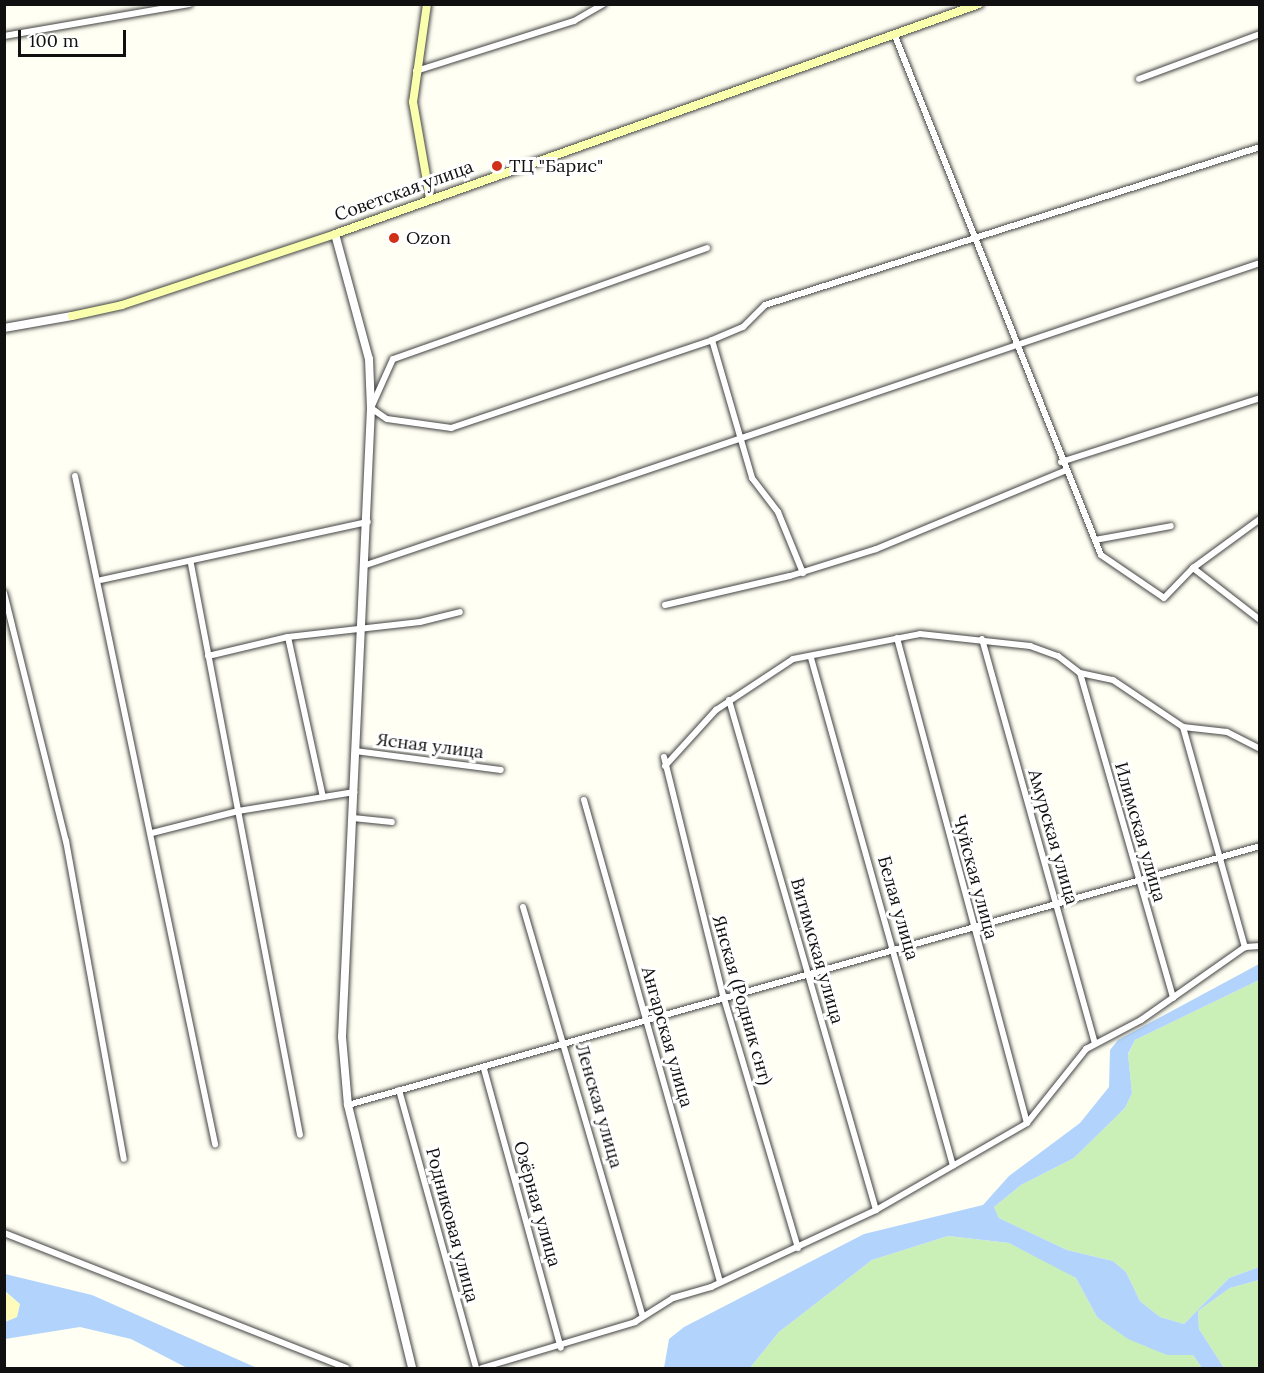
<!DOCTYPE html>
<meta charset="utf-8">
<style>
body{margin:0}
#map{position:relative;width:1264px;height:1373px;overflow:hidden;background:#fffff3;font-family:Lora,serif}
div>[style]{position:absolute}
.green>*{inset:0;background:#caefb7}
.sand>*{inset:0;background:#fffcbb}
.water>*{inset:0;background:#b2d4fc}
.roads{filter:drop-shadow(0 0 2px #434343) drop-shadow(0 0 2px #434343)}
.minor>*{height:6px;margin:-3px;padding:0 3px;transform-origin:3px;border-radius:3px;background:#fff}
.tertiary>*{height:8px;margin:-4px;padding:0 4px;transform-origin:4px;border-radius:4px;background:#fff}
.secondary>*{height:8px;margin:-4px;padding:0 4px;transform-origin:4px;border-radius:4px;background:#faffae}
.dots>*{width:16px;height:16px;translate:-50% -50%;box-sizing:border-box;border:3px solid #fff;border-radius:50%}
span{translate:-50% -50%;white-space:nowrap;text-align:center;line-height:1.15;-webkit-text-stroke:6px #fff;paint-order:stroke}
.poi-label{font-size:18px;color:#101010}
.left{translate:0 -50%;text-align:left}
.street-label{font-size:18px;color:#101010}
.frame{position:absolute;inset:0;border:6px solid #101010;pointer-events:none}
.scale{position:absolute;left:18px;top:30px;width:108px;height:27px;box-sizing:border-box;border:3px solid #101010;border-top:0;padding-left:8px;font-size:18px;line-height:21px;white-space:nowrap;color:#101010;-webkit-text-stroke:4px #fff;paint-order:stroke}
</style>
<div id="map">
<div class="green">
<i style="clip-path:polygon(1259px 980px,1259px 1267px,1229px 1278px,1184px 1324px,1160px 1317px,1140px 1301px,1126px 1272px,1113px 1261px,1067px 1250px,999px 1218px,994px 1207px,1021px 1185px,1074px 1158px,1125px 1108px,1132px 1093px,1128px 1055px,1135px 1040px)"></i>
<i style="clip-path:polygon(948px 1236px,1009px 1243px,1059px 1268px,1076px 1278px,1097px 1317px,1167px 1355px,1193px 1355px,1202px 1368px,750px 1368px,779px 1332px,872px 1260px)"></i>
<i style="clip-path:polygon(1259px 1280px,1259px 1368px,1224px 1368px,1199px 1329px,1198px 1311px,1230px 1288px)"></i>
</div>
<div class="sand">
<i style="clip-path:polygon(4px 1291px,20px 1304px,17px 1317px,5px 1322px)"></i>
</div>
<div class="water">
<i style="clip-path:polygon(1259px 964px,1259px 980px,1135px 1040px,1128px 1054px,1132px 1093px,1125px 1108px,1074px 1158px,1021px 1185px,994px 1207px,999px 1218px,1067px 1250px,1113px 1261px,1126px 1272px,1140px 1301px,1160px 1317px,1184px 1324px,1229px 1278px,1259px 1267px,1259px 1280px,1230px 1288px,1198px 1311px,1199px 1329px,1224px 1368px,1202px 1368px,1193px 1355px,1167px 1355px,1128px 1339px,1097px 1317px,1076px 1278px,1009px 1243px,948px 1236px,872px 1260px,779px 1332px,750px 1368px,664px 1368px,669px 1339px,684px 1327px,864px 1234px,983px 1205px,1009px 1176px,1080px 1123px,1109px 1087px,1110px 1050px,1118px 1040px)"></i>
<i style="clip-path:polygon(5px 1274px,92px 1295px,257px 1368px,187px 1368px,131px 1339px,80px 1327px,5px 1339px,5px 1322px,17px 1317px,20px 1304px,5px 1291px)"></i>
</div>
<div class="roads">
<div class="minor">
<i style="left:4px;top:36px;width:188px;rotate:-9.8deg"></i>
<i style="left:895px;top:36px;width:558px;rotate:68.35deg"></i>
<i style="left:1101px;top:555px;width:76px;rotate:34.3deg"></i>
<i style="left:1164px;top:598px;width:42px;rotate:-46deg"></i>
<i style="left:1193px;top:568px;width:83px;rotate:-36.2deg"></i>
<i style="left:416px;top:71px;width:166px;rotate:-17.6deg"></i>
<i style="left:574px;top:21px;width:34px;rotate:-30deg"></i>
<i style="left:1139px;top:79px;width:129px;rotate:-20.4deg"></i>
<i style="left:707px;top:248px;width:333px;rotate:160.5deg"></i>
<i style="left:393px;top:359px;width:54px;rotate:114.2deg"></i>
<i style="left:371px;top:408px;width:19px;rotate:35deg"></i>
<i style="left:387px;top:419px;width:65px;rotate:8deg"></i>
<i style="left:451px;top:428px;width:275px;rotate:-18.6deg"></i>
<i style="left:712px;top:340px;width:34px;rotate:-23deg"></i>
<i style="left:743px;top:327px;width:31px;rotate:-45deg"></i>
<i style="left:765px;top:305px;width:520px;rotate:-17.7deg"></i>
<i style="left:712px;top:340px;width:144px;rotate:73.8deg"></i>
<i style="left:752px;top:478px;width:43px;rotate:52.6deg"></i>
<i style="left:778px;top:512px;width:66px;rotate:67.7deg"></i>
<i style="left:1061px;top:462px;width:209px;rotate:-17.8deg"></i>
<i style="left:75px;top:476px;width:683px;rotate:78.16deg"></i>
<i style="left:1095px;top:540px;width:77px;rotate:-10.4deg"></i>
<i style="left:191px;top:564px;width:581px;rotate:79.19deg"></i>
<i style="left:366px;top:565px;width:944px;rotate:-18.67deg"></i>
<i style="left:1193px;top:568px;width:85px;rotate:37.8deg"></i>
<i style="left:101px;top:580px;width:273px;rotate:-12.3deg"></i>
<i style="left:4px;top:593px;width:256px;rotate:76deg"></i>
<i style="left:66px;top:841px;width:323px;rotate:79.7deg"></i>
<i style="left:665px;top:605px;width:128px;rotate:-13.1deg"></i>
<i style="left:790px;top:576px;width:90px;rotate:-17.4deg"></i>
<i style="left:876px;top:549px;width:204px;rotate:-22.5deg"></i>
<i style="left:288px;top:637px;width:164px;rotate:77.7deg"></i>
<i style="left:897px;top:638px;width:502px;rotate:75deg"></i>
<i style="left:982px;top:639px;width:420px;rotate:74.4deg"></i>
<i style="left:208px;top:656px;width:82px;rotate:-13.4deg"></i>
<i style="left:288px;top:637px;width:133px;rotate:-6.5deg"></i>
<i style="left:420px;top:622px;width:41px;rotate:-14deg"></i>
<i style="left:811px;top:658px;width:527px;rotate:74.38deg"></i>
<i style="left:1080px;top:673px;width:338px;rotate:74deg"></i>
<i style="left:729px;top:700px;width:531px;rotate:73.92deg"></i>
<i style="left:1183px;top:727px;width:229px;rotate:74.3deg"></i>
<i style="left:355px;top:751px;width:147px;rotate:7.4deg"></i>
<i style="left:664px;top:757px;width:245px;rotate:76.1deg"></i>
<i style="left:723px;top:995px;width:264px;rotate:73.5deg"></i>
<i style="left:665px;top:766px;width:76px;rotate:-47.7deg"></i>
<i style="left:716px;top:710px;width:92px;rotate:-33.5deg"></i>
<i style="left:793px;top:659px;width:129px;rotate:-11.1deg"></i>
<i style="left:920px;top:634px;width:111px;rotate:6.2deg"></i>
<i style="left:1030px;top:646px;width:30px;rotate:20deg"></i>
<i style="left:1058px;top:656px;width:28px;rotate:38deg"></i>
<i style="left:1080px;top:673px;width:34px;rotate:12deg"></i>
<i style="left:1113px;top:680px;width:84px;rotate:33.9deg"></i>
<i style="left:1183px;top:727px;width:44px;rotate:6.5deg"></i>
<i style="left:1227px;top:732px;width:37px;rotate:27deg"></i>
<i style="left:584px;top:800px;width:501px;rotate:74.24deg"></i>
<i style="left:353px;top:818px;width:39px;rotate:6deg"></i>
<i style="left:152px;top:833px;width:89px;rotate:-14.3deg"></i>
<i style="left:238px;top:811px;width:118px;rotate:-9.3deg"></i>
<i style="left:523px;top:907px;width:425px;rotate:73.7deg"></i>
<i style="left:484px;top:1069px;width:289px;rotate:74.6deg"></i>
<i style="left:399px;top:1090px;width:288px;rotate:74.5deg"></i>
<i style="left:348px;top:1105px;width:948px;rotate:-15.85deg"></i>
<i style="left:4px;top:1233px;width:368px;rotate:21.5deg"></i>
<i style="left:482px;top:1368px;width:160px;rotate:-16.7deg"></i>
<i style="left:635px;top:1322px;width:45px;rotate:-32.3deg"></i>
<i style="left:673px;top:1298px;width:40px;rotate:-16deg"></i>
<i style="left:711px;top:1287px;width:182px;rotate:-25deg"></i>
<i style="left:876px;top:1210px;width:174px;rotate:-29.9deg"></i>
<i style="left:1027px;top:1123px;width:95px;rotate:-51.4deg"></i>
<i style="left:1086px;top:1049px;width:62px;rotate:-27.8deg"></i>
<i style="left:1141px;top:1020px;width:127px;rotate:-35.1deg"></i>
<i style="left:1245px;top:947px;width:15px;rotate:-4deg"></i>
</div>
<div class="tertiary">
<i style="left:335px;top:234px;width:130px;rotate:74.8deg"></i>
<i style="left:369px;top:359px;width:49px;rotate:87.7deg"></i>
<i style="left:371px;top:408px;width:630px;rotate:92.64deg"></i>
<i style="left:342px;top:1037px;width:68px;rotate:85deg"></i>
<i style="left:348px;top:1105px;width:271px;rotate:76.3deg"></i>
<i style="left:4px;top:328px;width:69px;rotate:-10deg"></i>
</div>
<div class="secondary">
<i style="left:427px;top:4px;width:99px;rotate:98.1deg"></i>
<i style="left:413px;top:102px;width:97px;rotate:80deg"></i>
<i style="left:72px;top:316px;width:51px;rotate:-12.4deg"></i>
<i style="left:122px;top:305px;width:225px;rotate:-18.4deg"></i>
<i style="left:335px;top:234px;width:684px;rotate:-19.65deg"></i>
</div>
</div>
<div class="dots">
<i style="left:497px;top:166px;background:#d02f18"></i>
<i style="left:394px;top:238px;background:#d02f18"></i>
</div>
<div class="poi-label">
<span class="left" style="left:509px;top:166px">ТЦ "Барис"</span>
<span class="left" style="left:406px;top:238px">Ozon</span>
</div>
<div class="street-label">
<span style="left:404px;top:191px;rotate:-20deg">Советская улица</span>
<span style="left:430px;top:746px;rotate:7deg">Ясная улица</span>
<span style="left:1140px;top:832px;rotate:74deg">Илимская улица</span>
<span style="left:1053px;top:837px;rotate:74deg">Амурская улица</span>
<span style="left:975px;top:877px;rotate:75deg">Чуйская улица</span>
<span style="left:898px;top:908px;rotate:74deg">Белая улица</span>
<span style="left:817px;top:951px;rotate:74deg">Витимская улица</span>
<span style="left:742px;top:1000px;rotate:74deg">Янская (Родник снт)</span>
<span style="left:667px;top:1037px;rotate:74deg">Ангарская улица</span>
<span style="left:599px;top:1106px;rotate:74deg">Ленская улица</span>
<span style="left:537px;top:1204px;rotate:74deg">Озёрная улица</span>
<span style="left:452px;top:1225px;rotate:75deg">Родниковая улица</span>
</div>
<div class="frame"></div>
<div class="scale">100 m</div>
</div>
